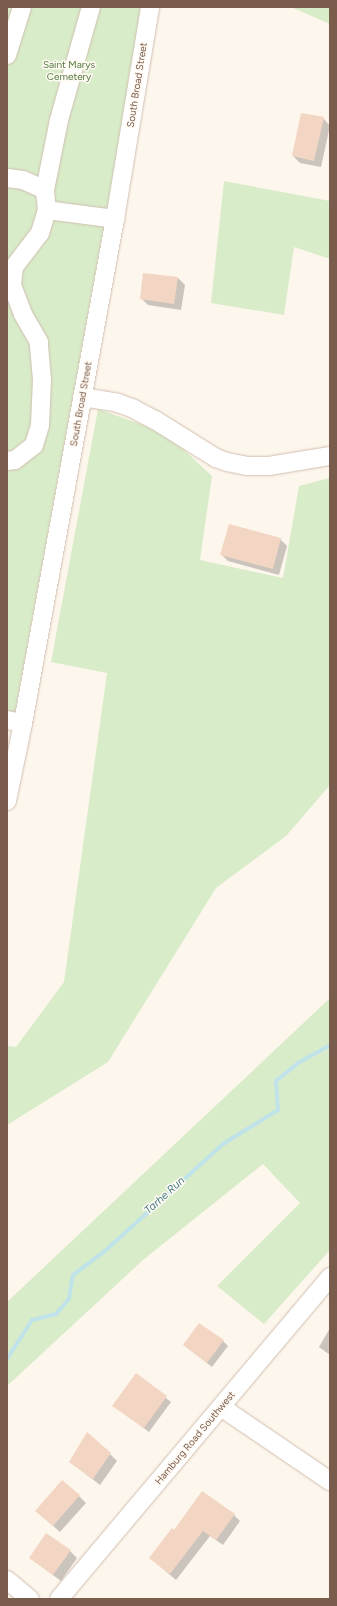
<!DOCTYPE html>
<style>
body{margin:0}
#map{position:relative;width:337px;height:1606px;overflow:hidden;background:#fdf6ec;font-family:Figtree,sans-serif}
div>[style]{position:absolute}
.green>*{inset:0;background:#d8ecc9}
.shadow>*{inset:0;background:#0003}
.stream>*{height:4px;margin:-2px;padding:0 2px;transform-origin:2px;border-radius:2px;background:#bfe3e8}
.building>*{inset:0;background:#f3d5c3}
.roads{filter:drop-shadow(0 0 1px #d1beb0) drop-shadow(0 0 1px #d1beb0)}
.minor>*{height:18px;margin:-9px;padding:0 9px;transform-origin:9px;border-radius:9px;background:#fff}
span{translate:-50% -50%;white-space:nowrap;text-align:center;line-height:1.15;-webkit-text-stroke:3px #fffaf3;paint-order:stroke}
.park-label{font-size:10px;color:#537a41}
.street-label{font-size:10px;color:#7a5c4d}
.water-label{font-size:11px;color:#437c86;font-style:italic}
.frame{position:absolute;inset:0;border:8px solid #7a5c4d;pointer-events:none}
</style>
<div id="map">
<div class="green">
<i style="clip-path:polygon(7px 7px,144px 7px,15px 713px,7px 712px)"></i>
<i style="clip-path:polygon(291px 7px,330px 7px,330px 24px)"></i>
<i style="clip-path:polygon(224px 181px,330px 201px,330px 259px,294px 247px,284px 315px,211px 303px)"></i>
<i style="clip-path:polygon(98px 409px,157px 430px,184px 450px,212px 476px,200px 560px,283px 578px,299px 486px,330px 478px,330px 785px,286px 836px,216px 888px,108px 1062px,7px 1125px,7px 1046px,16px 1047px,64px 982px,107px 673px,51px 662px)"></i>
<i style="clip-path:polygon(330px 998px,330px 1250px,264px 1324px,217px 1286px,300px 1203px,263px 1164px,143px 1260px,7px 1386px,7px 1302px)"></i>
</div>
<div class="shadow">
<i style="clip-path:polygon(323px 118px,330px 126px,321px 167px,300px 163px,293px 156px)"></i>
<i style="clip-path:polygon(178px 278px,185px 285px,181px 310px,148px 305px,141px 298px)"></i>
<i style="clip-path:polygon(280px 539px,287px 546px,279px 575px,228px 561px,221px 554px)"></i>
<i style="clip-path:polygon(330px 1328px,330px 1355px,319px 1347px)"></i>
<i style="clip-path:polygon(223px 1341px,228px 1346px,212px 1367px,184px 1345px)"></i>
<i style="clip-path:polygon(136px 1375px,171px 1402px,149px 1432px,114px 1406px)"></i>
<i style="clip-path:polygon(110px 1454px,117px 1461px,100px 1485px,70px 1462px)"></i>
<i style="clip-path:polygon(79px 1496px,86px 1503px,60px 1532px,43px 1517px)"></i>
<i style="clip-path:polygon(234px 1515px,240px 1521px,223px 1545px,210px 1536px,176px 1580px,150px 1558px,174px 1531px)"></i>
<i style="clip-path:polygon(70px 1551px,77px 1558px,61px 1581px,30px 1558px)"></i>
</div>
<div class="stream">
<i style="left:7px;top:1359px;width:46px;rotate:-57.3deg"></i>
<i style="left:32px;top:1320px;width:25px;rotate:-14deg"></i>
<i style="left:56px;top:1314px;width:20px;rotate:-49deg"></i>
<i style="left:69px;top:1299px;width:24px;rotate:-81deg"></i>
<i style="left:73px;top:1275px;width:40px;rotate:-37deg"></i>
<i style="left:105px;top:1251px;width:159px;rotate:-42.2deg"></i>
<i style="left:223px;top:1144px;width:65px;rotate:-31.7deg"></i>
<i style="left:278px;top:1110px;width:29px;rotate:-94deg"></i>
<i style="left:276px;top:1081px;width:28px;rotate:-39deg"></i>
<i style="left:298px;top:1063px;width:37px;rotate:-29deg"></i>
</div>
<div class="building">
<i style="clip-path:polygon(301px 113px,324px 117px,314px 161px,292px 156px)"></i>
<i style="clip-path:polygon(143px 273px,178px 277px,174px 304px,140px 299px)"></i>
<i style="clip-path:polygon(229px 524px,281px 538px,273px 569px,220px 555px)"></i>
<i style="clip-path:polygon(199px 1323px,224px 1340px,207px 1363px,183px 1345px)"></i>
<i style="clip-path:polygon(136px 1373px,167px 1396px,144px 1428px,112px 1406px)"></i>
<i style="clip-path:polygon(87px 1432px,111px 1453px,93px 1479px,69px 1462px)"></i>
<i style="clip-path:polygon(62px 1480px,80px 1495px,53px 1526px,35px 1511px)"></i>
<i style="clip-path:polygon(202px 1491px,235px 1514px,216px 1540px,203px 1531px,170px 1574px,149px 1558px,172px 1528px,174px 1530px)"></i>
<i style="clip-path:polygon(46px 1533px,71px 1550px,53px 1575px,29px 1558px)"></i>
</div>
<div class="roads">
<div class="minor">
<i style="left:7px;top:55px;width:50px;rotate:-72.6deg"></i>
<i style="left:7px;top:178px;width:16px;rotate:7deg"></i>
<i style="left:23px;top:180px;width:24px;rotate:24deg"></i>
<i style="left:47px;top:210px;width:69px;rotate:7.5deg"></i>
<i style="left:82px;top:397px;width:36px;rotate:9deg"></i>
<i style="left:118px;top:403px;width:15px;rotate:20deg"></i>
<i style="left:132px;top:408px;width:26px;rotate:28deg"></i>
<i style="left:155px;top:420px;width:72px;rotate:31.9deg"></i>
<i style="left:216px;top:458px;width:12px;rotate:20deg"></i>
<i style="left:227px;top:462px;width:20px;rotate:11deg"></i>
<i style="left:247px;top:466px;width:22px"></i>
<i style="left:269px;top:466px;width:62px;rotate:-9.3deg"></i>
<i style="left:7px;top:461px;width:8px;rotate:-7deg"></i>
<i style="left:15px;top:460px;width:24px;rotate:-38deg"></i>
<i style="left:34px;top:445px;width:21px;rotate:-73deg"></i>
<i style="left:40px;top:425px;width:45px;rotate:-87.5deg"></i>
<i style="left:42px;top:380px;width:38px;rotate:-95deg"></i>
<i style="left:39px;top:342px;width:32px;rotate:-120deg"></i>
<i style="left:23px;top:314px;width:31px;rotate:-111deg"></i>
<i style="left:12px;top:285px;width:18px;rotate:-84deg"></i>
<i style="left:14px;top:267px;width:43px;rotate:-52.6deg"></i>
<i style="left:40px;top:233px;width:24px;rotate:-73deg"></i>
<i style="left:47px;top:210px;width:20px;rotate:-96deg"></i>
<i style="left:45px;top:190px;width:71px;rotate:-78.7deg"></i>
<i style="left:59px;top:120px;width:117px;rotate:-74.2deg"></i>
<i style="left:7px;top:720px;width:16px;rotate:11deg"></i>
<i style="left:7px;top:801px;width:80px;rotate:-78.4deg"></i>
<i style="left:23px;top:723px;width:512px;rotate:-79.66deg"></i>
<i style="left:115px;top:219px;width:215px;rotate:-80.6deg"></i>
<i style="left:221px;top:1407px;width:132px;rotate:34.2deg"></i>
<i style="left:7px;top:1580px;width:30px;rotate:40deg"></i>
<i style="left:59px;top:1599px;width:421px;rotate:-49.9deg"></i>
</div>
</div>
<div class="park-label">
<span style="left:69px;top:70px">Saint Marys<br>Cemetery</span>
</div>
<div class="street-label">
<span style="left:137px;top:85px;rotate:-81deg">South Broad Street</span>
<span style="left:81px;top:404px;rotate:-80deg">South Broad Street</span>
<span style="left:195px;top:1438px;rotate:-50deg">Hamburg Road Southwest</span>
</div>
<div class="water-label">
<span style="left:165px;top:1196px;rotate:-42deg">Tarhe Run</span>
</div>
<div class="frame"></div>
</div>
